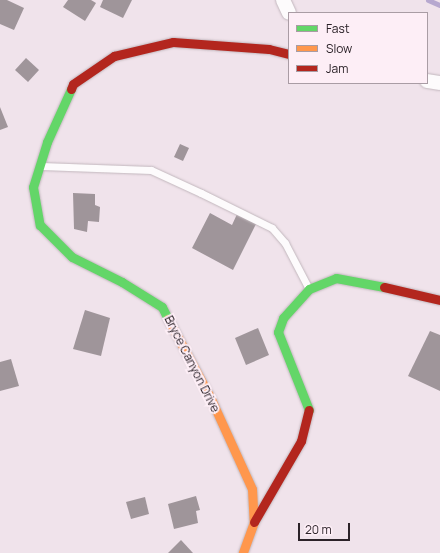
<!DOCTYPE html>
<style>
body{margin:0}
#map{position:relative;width:440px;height:553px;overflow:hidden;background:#f0e3eb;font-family:Manrope,sans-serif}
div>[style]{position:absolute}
.stream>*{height:5px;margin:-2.5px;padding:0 2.5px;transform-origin:2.5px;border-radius:2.5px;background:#b7a8cf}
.building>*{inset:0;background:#9f959a}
.roads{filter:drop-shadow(0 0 1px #c2b7bd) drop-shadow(0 0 1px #c2b7bd)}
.lane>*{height:7px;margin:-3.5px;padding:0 3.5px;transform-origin:3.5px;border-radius:3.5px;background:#fdfbfc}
.street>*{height:14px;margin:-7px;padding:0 7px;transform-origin:7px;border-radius:7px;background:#fdfbfc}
.fast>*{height:9px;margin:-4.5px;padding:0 4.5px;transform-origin:4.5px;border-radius:4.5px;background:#63d668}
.slow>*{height:9px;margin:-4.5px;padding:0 4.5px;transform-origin:4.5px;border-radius:4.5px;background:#ff974d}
.jam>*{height:9px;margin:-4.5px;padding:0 4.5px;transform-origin:4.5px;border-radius:4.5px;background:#b3261e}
span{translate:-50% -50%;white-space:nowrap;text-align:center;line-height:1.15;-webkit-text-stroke:4px #fdeef6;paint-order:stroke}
.street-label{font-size:12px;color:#2b2228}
.legend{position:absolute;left:288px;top:12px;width:140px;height:72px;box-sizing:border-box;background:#fdeef6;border:1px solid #a99ca4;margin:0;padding:5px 7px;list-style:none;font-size:12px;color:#2b2228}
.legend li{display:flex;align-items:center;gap:8px;height:20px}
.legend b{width:20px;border:1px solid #a99ca4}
.scale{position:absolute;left:298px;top:523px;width:52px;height:18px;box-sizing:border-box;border:2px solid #2b2228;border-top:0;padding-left:5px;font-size:12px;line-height:14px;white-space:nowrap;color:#2b2228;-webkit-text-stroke:3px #fdeef6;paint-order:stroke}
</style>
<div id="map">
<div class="stream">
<i style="left:428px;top:0;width:13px;rotate:23deg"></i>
</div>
<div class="building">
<i style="clip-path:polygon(0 0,7px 0,24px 8px,14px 30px,0 24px)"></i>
<i style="clip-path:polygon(68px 0,91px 0,96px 3px,85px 21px,63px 7px)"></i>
<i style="clip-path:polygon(103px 0,132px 0,123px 18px,100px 7px)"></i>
<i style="clip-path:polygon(26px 58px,39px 70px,28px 82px,15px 70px)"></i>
<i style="clip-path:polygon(0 107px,8px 127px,0 130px)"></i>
<i style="clip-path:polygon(180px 144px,189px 148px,183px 161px,174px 157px)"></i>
<i style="clip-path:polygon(73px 193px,95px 194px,95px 205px,100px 207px,99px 222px,88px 221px,87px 232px,74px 229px)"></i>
<i style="clip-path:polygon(238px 212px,257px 222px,233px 270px,192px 248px,210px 213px,232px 225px)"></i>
<i style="clip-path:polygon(85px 310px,110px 318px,101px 356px,73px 349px)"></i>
<i style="clip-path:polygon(258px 328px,269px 355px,246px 365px,235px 338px)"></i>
<i style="clip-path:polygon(430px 331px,440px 335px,440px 391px,408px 376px)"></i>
<i style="clip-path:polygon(11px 359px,19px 386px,0 391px,0 362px)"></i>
<i style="clip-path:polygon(196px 496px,200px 510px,196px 511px,198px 523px,174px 529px,168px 504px)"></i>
<i style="clip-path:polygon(145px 497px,149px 514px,131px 519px,126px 502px)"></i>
<i style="clip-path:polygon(181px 540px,193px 553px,168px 553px)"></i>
</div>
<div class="roads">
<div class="lane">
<i style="left:41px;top:166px;width:110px;rotate:2.1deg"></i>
<i style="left:151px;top:170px;width:55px;rotate:24.7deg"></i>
<i style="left:201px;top:193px;width:79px;rotate:26.2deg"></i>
<i style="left:272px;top:228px;width:20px;rotate:49deg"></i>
<i style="left:285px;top:243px;width:52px;rotate:62.4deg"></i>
</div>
<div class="street">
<i style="left:283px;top:0;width:14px;rotate:65deg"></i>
<i style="left:427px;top:81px;width:13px;rotate:9deg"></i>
</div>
<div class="fast">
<i style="left:71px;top:89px;width:58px;rotate:114.4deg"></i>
<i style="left:47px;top:142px;width:47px;rotate:107.3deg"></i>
<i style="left:33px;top:187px;width:39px;rotate:80deg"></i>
<i style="left:40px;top:225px;width:45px;rotate:45deg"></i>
<i style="left:72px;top:257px;width:56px;rotate:26.6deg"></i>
<i style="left:122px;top:282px;width:47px;rotate:32deg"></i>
<i style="left:162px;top:307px;width:13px;rotate:63deg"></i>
<i style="left:309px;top:410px;width:84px;rotate:-111.7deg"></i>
<i style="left:278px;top:332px;width:15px;rotate:-70deg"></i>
<i style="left:283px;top:318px;width:39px;rotate:-48deg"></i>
<i style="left:309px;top:289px;width:29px;rotate:-22deg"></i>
<i style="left:336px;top:278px;width:49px;rotate:10.6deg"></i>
</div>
<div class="slow">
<i style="left:168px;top:319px;width:91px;rotate:61.7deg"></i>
<i style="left:211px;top:399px;width:99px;rotate:65.5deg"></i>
<i style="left:252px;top:489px;width:33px;rotate:87deg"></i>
<i style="left:254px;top:522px;width:33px;rotate:110deg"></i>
</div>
<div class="jam">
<i style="left:71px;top:89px;width:5px;rotate:-68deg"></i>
<i style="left:73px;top:84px;width:50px;rotate:-34.3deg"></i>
<i style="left:114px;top:56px;width:61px;rotate:-13.3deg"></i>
<i style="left:173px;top:42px;width:96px;rotate:4.2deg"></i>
<i style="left:269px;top:49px;width:21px;rotate:14deg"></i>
<i style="left:384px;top:287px;width:57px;rotate:13.1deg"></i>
<i style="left:254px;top:522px;width:94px;rotate:-59.9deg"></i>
<i style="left:301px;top:441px;width:32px;rotate:-76deg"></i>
</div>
</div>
<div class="street-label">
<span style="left:192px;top:364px;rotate:63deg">Bryce Canyon Drive</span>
</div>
<ul class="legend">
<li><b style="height:5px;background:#63d668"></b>Fast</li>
<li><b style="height:5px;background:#ff974d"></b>Slow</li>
<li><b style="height:5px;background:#b3261e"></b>Jam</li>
</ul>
<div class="scale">20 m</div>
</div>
